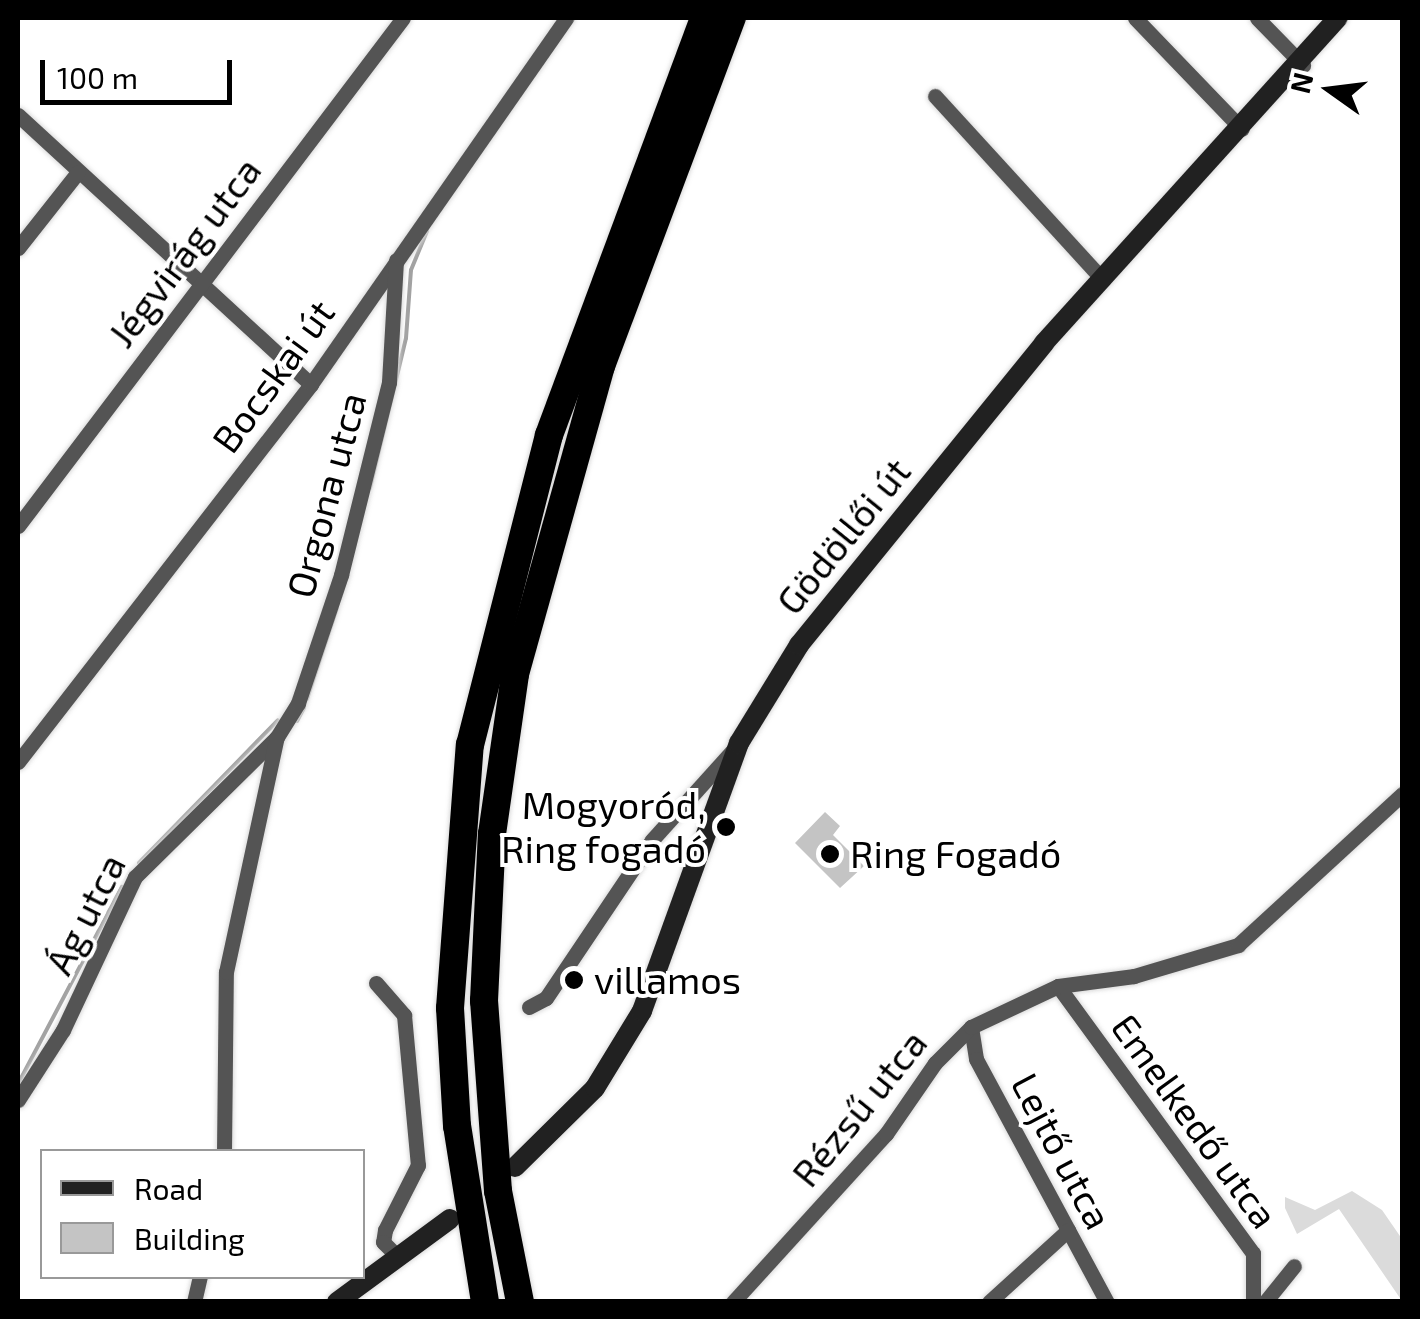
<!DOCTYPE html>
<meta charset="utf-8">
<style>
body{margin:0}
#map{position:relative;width:1420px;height:1319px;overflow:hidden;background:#fff;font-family:"Exo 2",sans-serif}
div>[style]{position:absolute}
.green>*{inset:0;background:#dbdbdb}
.stream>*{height:4px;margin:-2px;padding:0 2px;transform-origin:2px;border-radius:2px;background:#a2a2a2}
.building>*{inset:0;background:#c4c4c4}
.roads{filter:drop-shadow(0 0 2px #dbdbdb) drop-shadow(0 0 2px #dbdbdb)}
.minor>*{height:15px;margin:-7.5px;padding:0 7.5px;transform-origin:7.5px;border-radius:7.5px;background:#545454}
.secondary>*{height:20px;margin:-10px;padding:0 10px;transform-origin:10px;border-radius:10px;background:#212121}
.motorway>*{height:28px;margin:-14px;padding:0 14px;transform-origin:14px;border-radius:14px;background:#000}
.dots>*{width:28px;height:28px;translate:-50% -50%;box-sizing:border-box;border:5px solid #fff;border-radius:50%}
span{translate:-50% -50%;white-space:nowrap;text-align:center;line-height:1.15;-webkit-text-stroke:8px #fff;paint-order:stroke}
.street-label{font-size:38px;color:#000}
.poi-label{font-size:38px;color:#000}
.right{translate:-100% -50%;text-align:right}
.left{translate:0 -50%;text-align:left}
.frame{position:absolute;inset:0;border:20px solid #000;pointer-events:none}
.legend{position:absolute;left:40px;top:1149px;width:325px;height:130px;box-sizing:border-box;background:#fff;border:2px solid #999;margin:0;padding:12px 18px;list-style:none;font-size:30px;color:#000}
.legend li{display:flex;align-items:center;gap:20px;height:50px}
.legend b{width:50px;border:2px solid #999}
.north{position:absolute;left:1280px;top:40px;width:100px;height:100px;-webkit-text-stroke:8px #fff;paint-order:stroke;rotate:284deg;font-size:28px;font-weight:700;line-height:40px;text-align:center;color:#000}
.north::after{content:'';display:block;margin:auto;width:35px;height:45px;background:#000;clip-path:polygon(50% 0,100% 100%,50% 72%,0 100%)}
.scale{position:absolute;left:40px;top:60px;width:192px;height:45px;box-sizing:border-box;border:5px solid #000;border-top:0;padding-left:12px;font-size:30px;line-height:35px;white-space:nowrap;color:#000;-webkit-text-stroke:8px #fff;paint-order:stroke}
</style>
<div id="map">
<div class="green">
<i style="clip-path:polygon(1352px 1191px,1382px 1210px,1402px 1239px,1402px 1301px,1339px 1209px,1297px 1234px,1285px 1208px,1285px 1197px,1315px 1210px)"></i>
</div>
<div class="stream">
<i style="left:370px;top:488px;width:154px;rotate:-76.5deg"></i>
<i style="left:406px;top:338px;width:68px;rotate:-85.8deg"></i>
<i style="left:411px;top:270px;width:42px;rotate:-67.7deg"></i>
<i style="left:307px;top:699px;width:96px;rotate:-71.8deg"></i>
<i style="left:297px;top:721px;width:15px;rotate:-62deg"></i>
<i style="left:139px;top:863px;width:199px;rotate:-45.8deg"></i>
<i style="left:18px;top:1084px;width:223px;rotate:-62.2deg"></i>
</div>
<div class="building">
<i style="clip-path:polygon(825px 812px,840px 826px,833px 835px,864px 866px,840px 888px,795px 843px)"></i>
</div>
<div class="roads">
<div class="minor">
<i style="left:1135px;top:18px;width:154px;rotate:46.1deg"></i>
<i style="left:1257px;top:18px;width:66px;rotate:45.6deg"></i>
<i style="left:935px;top:96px;width:249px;rotate:47.6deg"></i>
<i style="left:18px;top:115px;width:398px;rotate:42.6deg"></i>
<i style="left:18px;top:248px;width:97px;rotate:-51.7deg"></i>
<i style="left:18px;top:526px;width:637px;rotate:-52.84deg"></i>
<i style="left:18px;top:762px;width:478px;rotate:-52.2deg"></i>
<i style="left:311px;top:384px;width:446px;rotate:-55.1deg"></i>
<i style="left:376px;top:983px;width:43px;rotate:48.8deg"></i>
<i style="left:404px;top:1015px;width:151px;rotate:84.7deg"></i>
<i style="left:418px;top:1165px;width:73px;rotate:116.9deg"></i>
<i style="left:385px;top:1230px;width:12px;rotate:99deg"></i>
<i style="left:383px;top:1242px;width:17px;rotate:45deg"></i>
<i style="left:1058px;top:986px;width:331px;rotate:53.9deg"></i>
<i style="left:1253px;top:1253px;width:49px;rotate:90deg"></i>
<i style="left:529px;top:1007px;width:19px;rotate:-28deg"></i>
<i style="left:546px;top:998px;width:190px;rotate:-56.1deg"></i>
<i style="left:652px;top:840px;width:122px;rotate:-48deg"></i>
<i style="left:971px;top:1027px;width:32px;rotate:81deg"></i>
<i style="left:976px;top:1059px;width:276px;rotate:61.7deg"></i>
<i style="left:18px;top:1100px;width:83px;rotate:-57.3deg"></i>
<i style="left:63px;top:1030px;width:169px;rotate:-64.8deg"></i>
<i style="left:135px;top:877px;width:199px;rotate:-44.6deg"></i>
<i style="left:277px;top:737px;width:40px;rotate:-58deg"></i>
<i style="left:298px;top:703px;width:135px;rotate:-71.4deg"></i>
<i style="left:341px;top:575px;width:199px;rotate:-76deg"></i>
<i style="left:389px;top:382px;width:122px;rotate:-86.7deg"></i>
<i style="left:224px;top:1152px;width:180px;rotate:-89.4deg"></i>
<i style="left:226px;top:972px;width:240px;rotate:-77.8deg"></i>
<i style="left:194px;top:1302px;width:27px;rotate:-77deg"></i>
<i style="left:733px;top:1302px;width:227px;rotate:-47.7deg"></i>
<i style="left:886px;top:1134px;width:86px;rotate:-55.4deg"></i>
<i style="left:935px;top:1063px;width:51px;rotate:-45deg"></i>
<i style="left:971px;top:1027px;width:96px;rotate:-25.2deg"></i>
<i style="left:1058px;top:986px;width:77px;rotate:-7.5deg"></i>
<i style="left:1134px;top:976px;width:109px;rotate:-16.6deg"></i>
<i style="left:1238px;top:945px;width:223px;rotate:-42.6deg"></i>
<i style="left:989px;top:1302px;width:107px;rotate:-42.3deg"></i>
<i style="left:1265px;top:1302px;width:46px;rotate:-51.1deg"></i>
</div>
<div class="secondary">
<i style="left:515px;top:1167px;width:112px;rotate:-44.6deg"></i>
<i style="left:595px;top:1088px;width:90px;rotate:-58.6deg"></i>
<i style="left:642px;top:1011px;width:285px;rotate:-70.1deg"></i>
<i style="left:739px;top:743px;width:115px;rotate:-58.5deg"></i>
<i style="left:799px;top:645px;width:389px;rotate:-50.9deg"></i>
<i style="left:1044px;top:343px;width:438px;rotate:-47.9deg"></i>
<i style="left:337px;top:1302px;width:140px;rotate:-36.3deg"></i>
</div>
<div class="motorway">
<i style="left:485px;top:1302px;width:178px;rotate:-99deg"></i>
<i style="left:457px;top:1126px;width:118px;rotate:-93.4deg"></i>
<i style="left:450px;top:1008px;width:264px;rotate:-85.7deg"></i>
<i style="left:470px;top:745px;width:320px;rotate:-75.7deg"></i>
<i style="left:549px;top:435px;width:445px;rotate:-69.6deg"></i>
<i style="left:520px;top:1302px;width:113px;rotate:-101.2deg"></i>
<i style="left:498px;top:1191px;width:191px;rotate:-94.2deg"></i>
<i style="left:484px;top:1001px;width:167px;rotate:-87.3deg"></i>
<i style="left:492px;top:834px;width:162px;rotate:-81.8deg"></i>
<i style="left:515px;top:674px;width:320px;rotate:-74.4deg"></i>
<i style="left:601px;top:366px;width:372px;rotate:-69.4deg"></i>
</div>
</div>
<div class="dots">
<i style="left:726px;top:827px;background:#000"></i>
<i style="left:830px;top:854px;background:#000"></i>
<i style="left:574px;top:980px;background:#000"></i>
</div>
<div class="street-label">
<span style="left:184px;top:252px;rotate:-53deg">Jégvirág utca</span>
<span style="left:273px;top:376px;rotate:-54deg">Bocskai út</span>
<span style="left:326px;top:495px;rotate:-75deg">Orgona utca</span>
<span style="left:843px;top:536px;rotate:-51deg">Gödöllői út</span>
<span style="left:85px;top:914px;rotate:-63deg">Ág utca</span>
<span style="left:859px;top:1108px;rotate:-51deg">Rézsű utca</span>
<span style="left:1195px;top:1121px;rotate:54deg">Emelkedő utca</span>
<span style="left:1062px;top:1151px;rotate:62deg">Lejtő utca</span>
</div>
<div class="poi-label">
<span class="right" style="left:706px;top:827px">Mogyoród,<br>Ring fogadó</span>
<span class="left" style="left:850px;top:854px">Ring Fogadó</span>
<span class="left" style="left:594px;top:980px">villamos</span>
</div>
<div class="frame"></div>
<ul class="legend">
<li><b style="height:12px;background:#212121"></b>Road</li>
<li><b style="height:28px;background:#c4c4c4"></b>Building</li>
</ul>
<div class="north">N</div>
<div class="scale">100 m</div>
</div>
